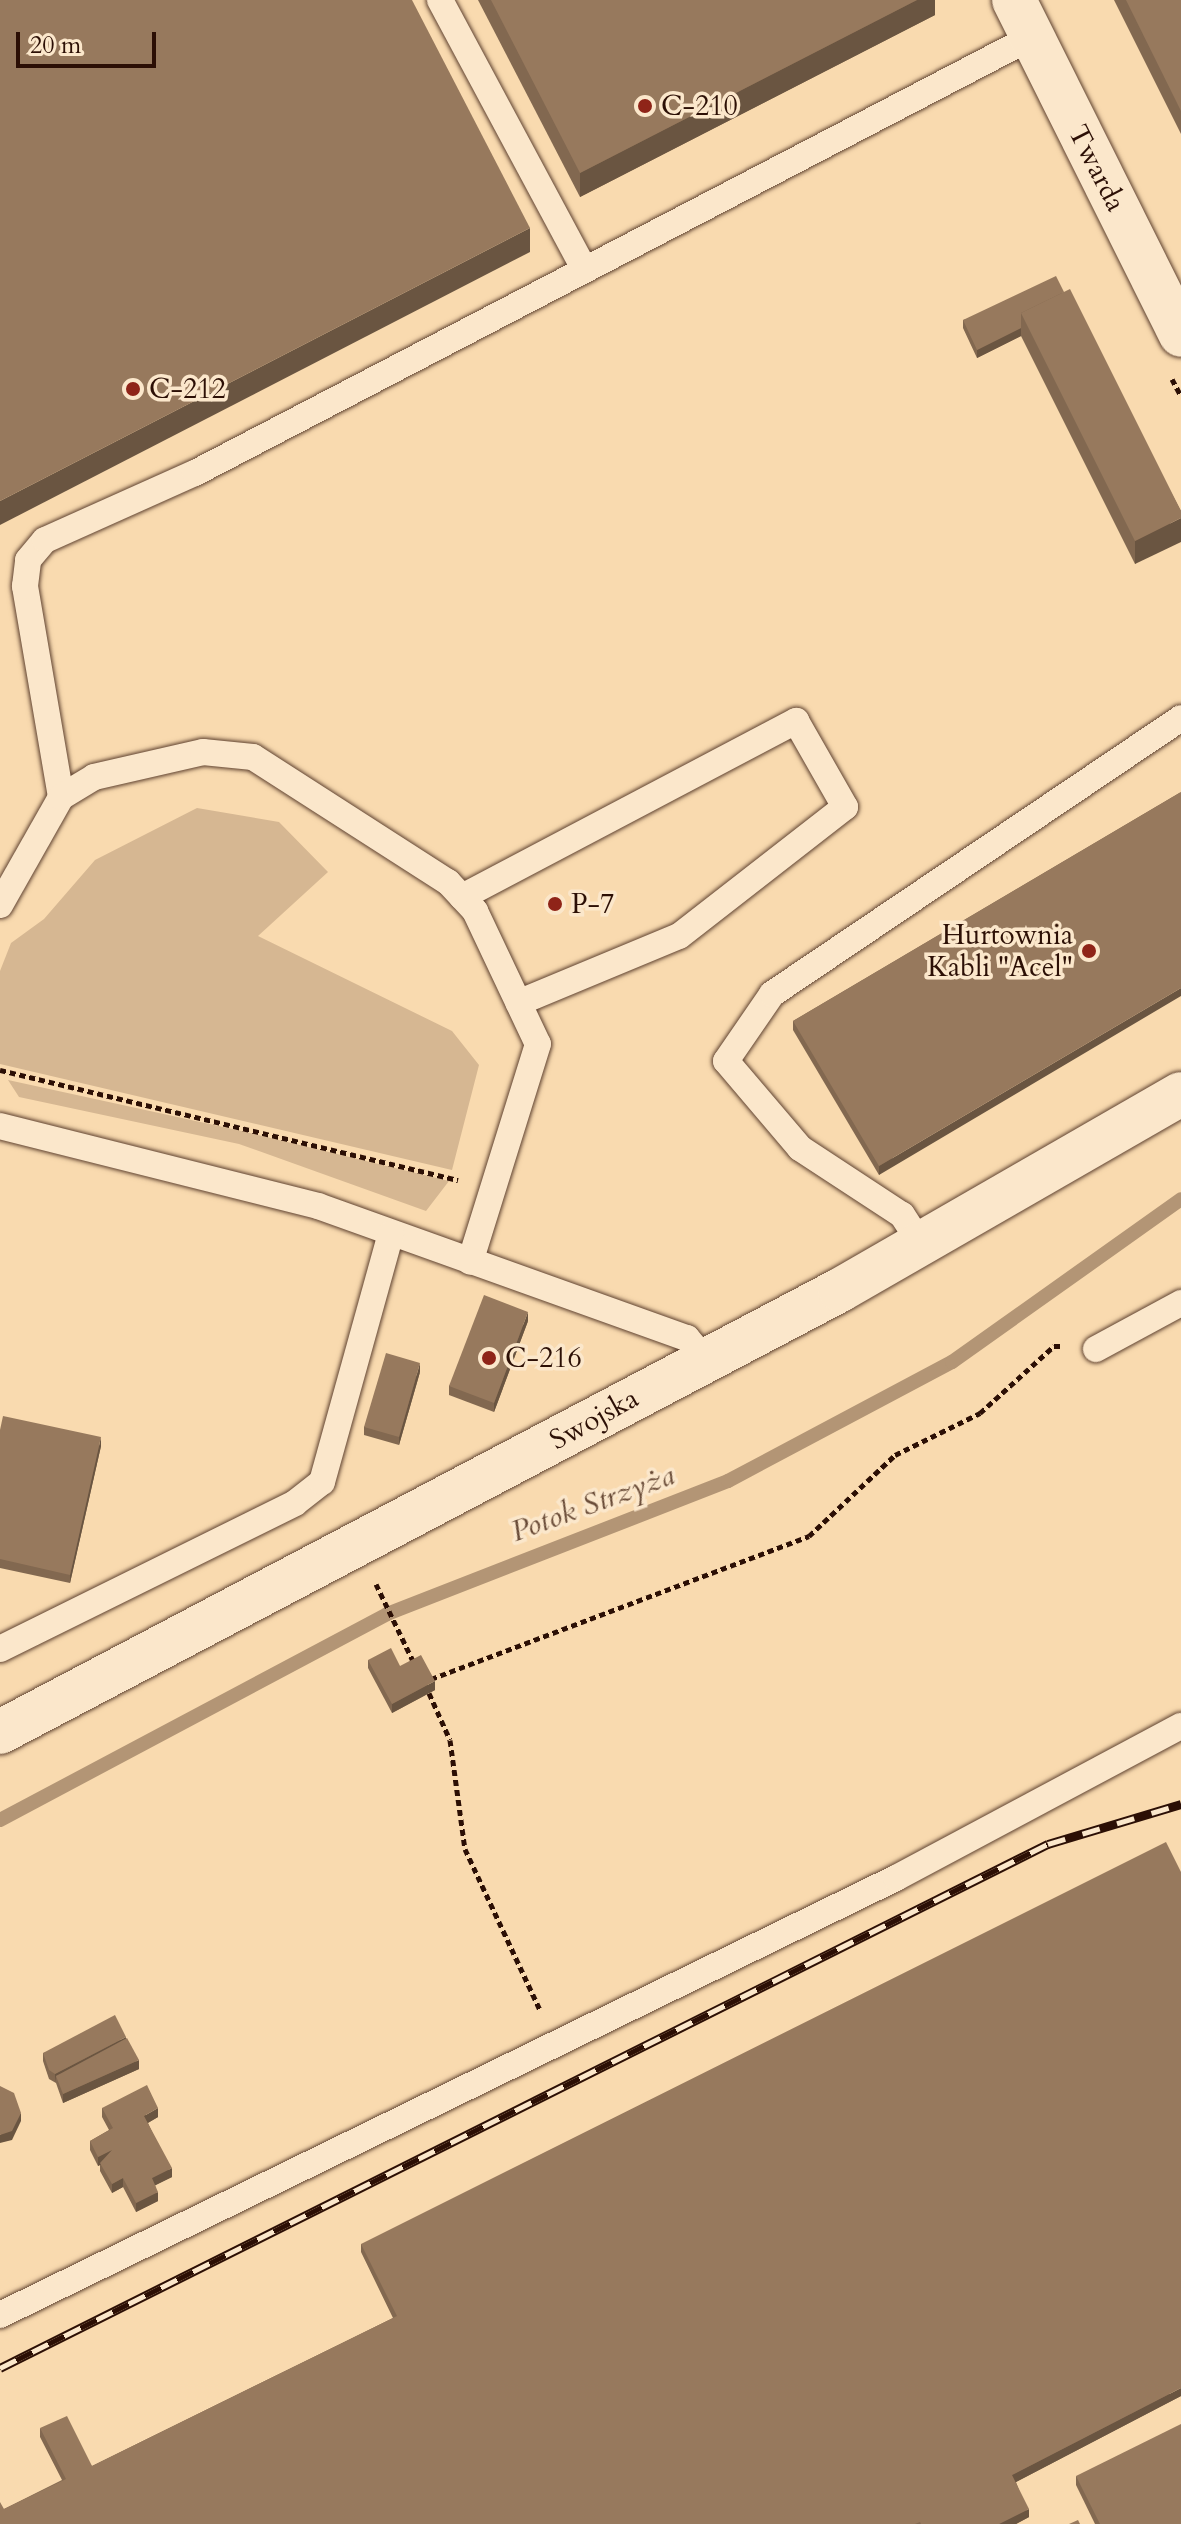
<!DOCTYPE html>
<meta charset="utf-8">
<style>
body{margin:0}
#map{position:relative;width:1181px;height:2524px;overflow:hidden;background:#f9daaf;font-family:Cardo,serif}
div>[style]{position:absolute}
.green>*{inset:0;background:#d6b792}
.stream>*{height:14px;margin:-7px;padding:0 7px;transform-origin:7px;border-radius:7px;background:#b39575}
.path>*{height:5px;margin-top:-2.5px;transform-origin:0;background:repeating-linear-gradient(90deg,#2c0f05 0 6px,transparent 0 10px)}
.roads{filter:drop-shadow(0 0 2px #5f4230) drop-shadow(0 0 2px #5f4230)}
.service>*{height:26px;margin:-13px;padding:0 13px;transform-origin:13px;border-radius:13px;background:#fbe7cb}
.minor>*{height:44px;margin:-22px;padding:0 22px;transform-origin:22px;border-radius:22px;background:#fbe7cb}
.rail>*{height:9px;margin-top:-4.5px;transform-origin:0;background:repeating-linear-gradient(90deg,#fbe7cb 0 18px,#2c0f05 0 36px);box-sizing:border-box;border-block:2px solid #2c0f05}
.wall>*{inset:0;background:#826850}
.shaded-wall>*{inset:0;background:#6a5541}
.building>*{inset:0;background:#97795d}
.dots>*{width:22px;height:22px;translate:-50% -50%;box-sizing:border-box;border:4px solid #fbe7cb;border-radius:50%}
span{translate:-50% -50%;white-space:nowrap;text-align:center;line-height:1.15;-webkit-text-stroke:7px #fbe7cb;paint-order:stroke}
.poi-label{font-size:28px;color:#2c0f05}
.left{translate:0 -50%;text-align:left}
.right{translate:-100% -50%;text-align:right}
.street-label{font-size:28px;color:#2c0f05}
.water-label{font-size:30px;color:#694b37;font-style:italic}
.scale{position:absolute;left:16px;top:32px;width:140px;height:36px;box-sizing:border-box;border:4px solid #2c0f05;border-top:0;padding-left:10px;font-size:24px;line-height:28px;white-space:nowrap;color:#2c0f05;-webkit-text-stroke:6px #fbe7cb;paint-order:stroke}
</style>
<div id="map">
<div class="green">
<i style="clip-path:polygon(197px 808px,279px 822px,328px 872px,258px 936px,452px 1031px,479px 1065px,452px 1170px,0 1064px,0 971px,11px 943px,44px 919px,95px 860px)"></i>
<i style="clip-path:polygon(8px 1080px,246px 1132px,449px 1181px,426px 1211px,239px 1144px,19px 1097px)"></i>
</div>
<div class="stream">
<i style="left:0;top:1820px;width:438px;rotate:-28deg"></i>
<i style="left:387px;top:1614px;width:366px;rotate:-21.3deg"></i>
<i style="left:728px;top:1481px;width:254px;rotate:-28deg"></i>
<i style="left:952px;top:1362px;width:281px;rotate:-35.4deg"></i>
</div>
<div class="path">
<i style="left:1172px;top:379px;width:19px;rotate:62deg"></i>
<i style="left:0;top:1070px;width:471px;rotate:13.5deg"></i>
<i style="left:376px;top:1584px;width:90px;rotate:64.3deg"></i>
<i style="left:431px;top:1679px;width:404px;rotate:-20.7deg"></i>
<i style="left:809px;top:1536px;width:118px;rotate:-43.3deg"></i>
<i style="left:895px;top:1455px;width:95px;rotate:-26.3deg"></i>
<i style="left:980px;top:1413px;width:100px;rotate:-42.2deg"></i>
<i style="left:1054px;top:1346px;width:9px"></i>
<i style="left:429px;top:1693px;width:51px;rotate:65.9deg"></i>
<i style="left:450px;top:1740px;width:110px;rotate:82.2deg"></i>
<i style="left:465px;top:1849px;width:178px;rotate:65deg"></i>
</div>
<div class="roads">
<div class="service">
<i style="left:440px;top:0;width:306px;rotate:61.8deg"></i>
<i style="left:61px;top:797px;width:214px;rotate:-99.7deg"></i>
<i style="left:25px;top:586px;width:26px;rotate:-83deg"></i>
<i style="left:28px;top:560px;width:26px;rotate:-50deg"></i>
<i style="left:45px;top:540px;width:164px;rotate:-24.1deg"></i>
<i style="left:195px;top:473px;width:944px;rotate:-27.52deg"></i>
<i style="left:462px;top:897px;width:378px;rotate:-27.8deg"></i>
<i style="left:796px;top:721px;width:99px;rotate:60.3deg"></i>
<i style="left:845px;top:807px;width:210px;rotate:142.1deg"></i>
<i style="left:679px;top:936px;width:174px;rotate:157.4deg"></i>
<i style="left:0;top:905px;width:124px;rotate:-60.5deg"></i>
<i style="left:61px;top:797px;width:39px;rotate:-31deg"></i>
<i style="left:94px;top:777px;width:112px;rotate:-12.9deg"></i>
<i style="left:203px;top:752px;width:50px;rotate:5.7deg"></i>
<i style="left:253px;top:757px;width:232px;rotate:32.7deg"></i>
<i style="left:448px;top:882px;width:40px;rotate:47deg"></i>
<i style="left:475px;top:911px;width:147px;rotate:64.7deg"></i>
<i style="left:538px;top:1044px;width:228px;rotate:107.3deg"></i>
<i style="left:0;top:1126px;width:328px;rotate:14.1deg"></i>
<i style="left:318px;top:1206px;width:392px;rotate:19.7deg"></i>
<i style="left:687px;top:1338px;width:26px;rotate:50deg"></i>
<i style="left:921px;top:1244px;width:35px;rotate:-123deg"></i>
<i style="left:902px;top:1215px;width:122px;rotate:-146.7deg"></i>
<i style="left:800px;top:1148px;width:114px;rotate:-130.4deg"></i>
<i style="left:726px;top:1061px;width:81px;rotate:-55.5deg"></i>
<i style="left:772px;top:994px;width:493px;rotate:-34deg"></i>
<i style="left:1096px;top:1349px;width:97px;rotate:-28.4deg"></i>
<i style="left:0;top:1649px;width:329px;rotate:-26.3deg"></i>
<i style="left:295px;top:1503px;width:34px;rotate:-38deg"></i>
<i style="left:322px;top:1482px;width:258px;rotate:-74.5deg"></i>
<i style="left:0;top:2315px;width:997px;rotate:-26deg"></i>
<i style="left:896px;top:1878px;width:323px;rotate:-28.1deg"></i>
</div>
<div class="minor">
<i style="left:1014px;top:0;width:374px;rotate:63.5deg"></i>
<i style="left:0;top:1732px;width:949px;rotate:-27.75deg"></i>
<i style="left:840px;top:1290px;width:393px;rotate:-29.9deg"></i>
</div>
</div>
<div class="rail">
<i style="left:0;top:2368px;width:1172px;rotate:-26.57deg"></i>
<i style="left:1048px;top:1844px;width:139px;rotate:-16.7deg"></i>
</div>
<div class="wall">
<i style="clip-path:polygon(478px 0,935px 0,935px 15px,580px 197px)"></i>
<i style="clip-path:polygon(1114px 0,1181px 0,1181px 134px)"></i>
<i style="clip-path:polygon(1064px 292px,1181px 511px,1135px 564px,1021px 336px,977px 358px,963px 328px,963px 320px)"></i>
<i style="clip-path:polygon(1181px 792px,879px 1175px,793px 1030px,793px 1021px)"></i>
<i style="clip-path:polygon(528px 1321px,494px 1412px,449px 1395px,449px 1386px)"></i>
<i style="clip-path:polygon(420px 1372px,399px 1445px,364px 1435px,364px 1427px)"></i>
<i style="clip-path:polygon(0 1430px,101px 1446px,70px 1583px,0 1568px)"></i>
<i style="clip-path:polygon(368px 1660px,400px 1666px,435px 1690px,392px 1713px,368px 1668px)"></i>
<i style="clip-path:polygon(126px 2039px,139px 2069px,63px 2103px,56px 2083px,49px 2079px,43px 2061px,43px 2053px)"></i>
<i style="clip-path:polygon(102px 2108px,158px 2117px,148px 2123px,172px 2177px,155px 2185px,158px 2201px,136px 2212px,123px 2187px,112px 2193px,100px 2171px,100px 2165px,98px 2166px,90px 2150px,90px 2141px,109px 2130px,102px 2117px)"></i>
<i style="clip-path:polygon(361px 2244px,1181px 2396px,1016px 2482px,1029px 2517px,1016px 2524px,0 2524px,4px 2509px,62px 2480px,40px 2437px,40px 2428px,92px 2466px,393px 2318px,361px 2252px)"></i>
<i style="clip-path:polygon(1076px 2476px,1181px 2524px,1095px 2524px,1076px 2485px)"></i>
</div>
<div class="shaded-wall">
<i style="clip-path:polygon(917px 0,935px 0,935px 15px,580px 197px,580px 173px)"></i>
<i style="clip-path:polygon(530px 228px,530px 252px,0 525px,0 501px)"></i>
<i style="clip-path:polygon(1021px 328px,1021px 336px,977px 358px,977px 350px)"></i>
<i style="clip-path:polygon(1181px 518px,1181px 542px,1135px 564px,1135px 541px)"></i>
<i style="clip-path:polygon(1181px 988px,1181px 996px,879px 1175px,879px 1166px)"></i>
<i style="clip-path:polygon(528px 1312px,528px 1321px,494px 1412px,494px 1403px)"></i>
<i style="clip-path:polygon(420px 1363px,420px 1372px,399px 1445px,399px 1437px)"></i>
<i style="clip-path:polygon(101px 1437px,101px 1446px,70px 1583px,70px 1575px)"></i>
<i style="clip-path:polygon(435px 1681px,435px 1690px,392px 1713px,392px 1704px)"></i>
<i style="clip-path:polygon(126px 2037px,126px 2045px,56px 2076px,55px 2083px,55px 2074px)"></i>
<i style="clip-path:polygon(139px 2060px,139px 2069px,63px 2103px,63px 2094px)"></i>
<i style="clip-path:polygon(158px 2108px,158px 2117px,144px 2125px,144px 2116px)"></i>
<i style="clip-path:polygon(21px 2113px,21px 2121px,12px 2140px,0 2143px,0 2135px)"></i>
<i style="clip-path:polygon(112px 2150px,112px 2159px,98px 2166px,98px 2157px)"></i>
<i style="clip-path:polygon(172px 2168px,172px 2177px,152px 2187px,152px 2178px)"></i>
<i style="clip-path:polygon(123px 2178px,123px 2187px,112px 2193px,112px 2184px)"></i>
<i style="clip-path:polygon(158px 2192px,158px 2201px,136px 2212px,136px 2203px)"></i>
<i style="clip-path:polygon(1181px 2388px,1181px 2396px,1012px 2484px,1012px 2475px)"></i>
<i style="clip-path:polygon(1029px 2509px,1029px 2517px,1016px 2524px,999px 2524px)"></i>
</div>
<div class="building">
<i style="clip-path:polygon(0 0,412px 0,530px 228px,0 501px)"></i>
<i style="clip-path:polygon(491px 0,917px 0,580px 173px)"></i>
<i style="clip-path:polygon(1126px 0,1181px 0,1181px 111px)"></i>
<i style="clip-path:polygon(1056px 276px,1064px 292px,1021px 313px,1021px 328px,977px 350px,963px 320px)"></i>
<i style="clip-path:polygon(1070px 289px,1181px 511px,1181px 518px,1135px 541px,1021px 313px)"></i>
<i style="clip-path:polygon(1181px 792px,1181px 988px,879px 1166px,793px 1021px)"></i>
<i style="clip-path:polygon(484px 1295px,528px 1312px,494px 1403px,449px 1386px)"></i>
<i style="clip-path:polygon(386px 1353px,420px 1363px,399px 1437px,364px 1427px)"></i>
<i style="clip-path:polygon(3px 1416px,101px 1437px,70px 1575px,0 1559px,0 1430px)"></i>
<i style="clip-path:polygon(391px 1648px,400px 1666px,421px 1655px,435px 1681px,392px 1704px,368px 1660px)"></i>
<i style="clip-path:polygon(1166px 1842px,1181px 1872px,1181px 2388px,1012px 2475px,1029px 2509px,999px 2524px,921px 2524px,920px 2522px,915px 2524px,0 2524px,0 2502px,4px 2509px,66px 2479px,40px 2428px,67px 2416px,92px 2466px,397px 2316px,361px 2244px)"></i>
<i style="clip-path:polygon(115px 2015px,126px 2037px,55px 2074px,49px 2070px,43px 2053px)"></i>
<i style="clip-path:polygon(127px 2038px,139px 2060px,63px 2094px,56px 2076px)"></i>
<i style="clip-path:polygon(147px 2085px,158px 2108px,144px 2116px,172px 2168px,152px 2178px,158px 2192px,136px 2203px,123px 2178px,112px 2184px,100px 2163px,112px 2150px,98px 2157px,90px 2141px,113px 2128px,102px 2108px)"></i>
<i style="clip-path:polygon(0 2086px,14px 2093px,21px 2113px,12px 2131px,0 2135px)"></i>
<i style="clip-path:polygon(1181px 2424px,1181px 2524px,1100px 2524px,1076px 2476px)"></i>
<i style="clip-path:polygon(1078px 2520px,1080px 2524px,1069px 2524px)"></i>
</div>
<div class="dots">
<i style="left:645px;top:106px;background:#8f2418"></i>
<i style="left:133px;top:389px;background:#8f2418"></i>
<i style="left:555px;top:904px;background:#8f2418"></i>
<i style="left:1089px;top:951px;background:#8f2418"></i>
<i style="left:489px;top:1358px;background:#8f2418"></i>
</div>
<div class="poi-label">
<span class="left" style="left:661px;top:106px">C-210</span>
<span class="left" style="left:149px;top:389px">C-212</span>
<span class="left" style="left:571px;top:904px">P-7</span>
<span class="right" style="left:1073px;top:951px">Hurtownia<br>Kabli "Acel"</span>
<span class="left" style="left:505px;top:1358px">C-216</span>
</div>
<div class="street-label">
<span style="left:1097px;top:168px;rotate:63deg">Twarda</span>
<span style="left:594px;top:1419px;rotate:-29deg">Swojska</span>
</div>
<div class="water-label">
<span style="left:593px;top:1504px;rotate:-20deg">Potok Strzyża</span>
</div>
<div class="scale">20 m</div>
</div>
